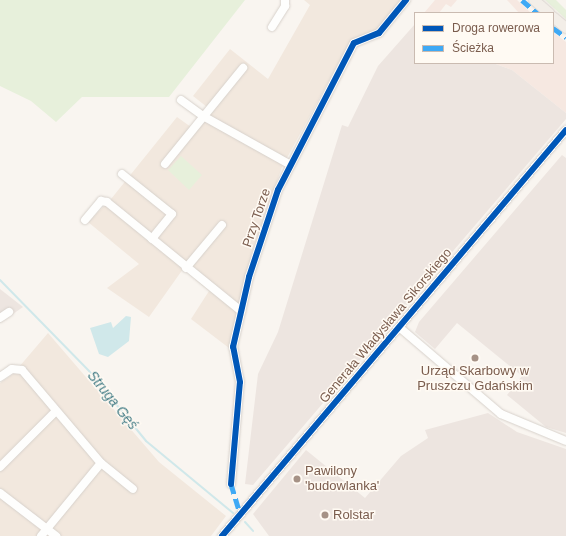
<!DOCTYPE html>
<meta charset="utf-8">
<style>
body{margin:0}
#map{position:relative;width:566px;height:536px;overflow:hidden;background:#f9f5f0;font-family:Helvetica,sans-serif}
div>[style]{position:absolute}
.residential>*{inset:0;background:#f2e8de}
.commercial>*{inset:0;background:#f6e8e1}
.industrial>*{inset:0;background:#ede5e0}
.green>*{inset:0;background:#e7f0db}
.water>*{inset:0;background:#d0e8ea}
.stream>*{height:2px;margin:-1px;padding:0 1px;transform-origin:1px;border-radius:1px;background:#d0e8ea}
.roads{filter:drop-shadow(0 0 1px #d7d1cb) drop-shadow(0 0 1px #d7d1cb)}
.minor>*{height:8px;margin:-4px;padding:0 4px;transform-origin:4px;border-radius:4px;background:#fefefd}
.major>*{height:10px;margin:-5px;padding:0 5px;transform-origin:5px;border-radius:5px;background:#f3eee8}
.quiet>*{height:5px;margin-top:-2.5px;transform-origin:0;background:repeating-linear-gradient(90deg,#3fa9f5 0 10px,transparent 0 15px)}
.cycleway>*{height:6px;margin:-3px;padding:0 3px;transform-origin:3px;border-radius:3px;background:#0057b8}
.dots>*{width:11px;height:11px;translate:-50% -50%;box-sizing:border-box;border:2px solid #fffaf3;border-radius:50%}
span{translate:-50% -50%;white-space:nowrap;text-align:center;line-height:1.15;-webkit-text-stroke:3px #fffaf3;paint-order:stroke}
.street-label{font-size:13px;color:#7a5c4d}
.poi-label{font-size:13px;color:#7a5c4d}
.left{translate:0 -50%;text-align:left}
.water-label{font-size:14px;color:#437c86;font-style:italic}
.legend{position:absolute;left:414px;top:12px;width:140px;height:52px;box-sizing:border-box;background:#fffaf3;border:1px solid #cabbb1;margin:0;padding:5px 7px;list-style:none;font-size:12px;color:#7a5c4d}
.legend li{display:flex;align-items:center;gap:8px;height:20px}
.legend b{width:20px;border:1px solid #cabbb1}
</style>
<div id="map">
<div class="residential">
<i style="clip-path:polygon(304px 0,400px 0,377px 29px,351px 40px,282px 167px,251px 256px,229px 348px,191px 319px,209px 291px,183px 269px,149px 317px,107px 288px,139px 264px,88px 222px,111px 199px,177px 117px,191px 127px,207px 107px,193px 96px,230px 49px,268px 79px,310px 5px)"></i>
<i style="clip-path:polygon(48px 333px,159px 462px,226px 516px,211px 536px,0 536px,0 383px,13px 374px)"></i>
</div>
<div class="commercial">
<i style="clip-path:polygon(435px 0,457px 0,451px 7px,446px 4px,439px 13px,424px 13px)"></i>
<i style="clip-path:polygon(507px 0,517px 0,531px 13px,519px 13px)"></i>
<i style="clip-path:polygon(553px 32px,566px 42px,566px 113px,512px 70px,493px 63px,553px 63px)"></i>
</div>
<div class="industrial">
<i style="clip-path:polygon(415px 24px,415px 63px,493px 63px,512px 70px,566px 113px,566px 119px,253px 485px,245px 484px,258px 374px,278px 332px,342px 125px,348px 127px,378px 66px)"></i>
<i style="clip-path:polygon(562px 155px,566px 158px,566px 433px,546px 427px,507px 395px,522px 376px,457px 323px,435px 349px,415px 332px,419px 322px)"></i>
<i style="clip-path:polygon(0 289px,23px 307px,0 323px)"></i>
<i style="clip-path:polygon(488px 413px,517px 432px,566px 449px,566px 536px,269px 536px,253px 514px,306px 450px,365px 498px,401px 456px,428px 438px,425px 430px)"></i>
</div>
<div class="green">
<i style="clip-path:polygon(0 0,245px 0,169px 97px,82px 97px,56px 122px,31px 101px,0 86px)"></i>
<i style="clip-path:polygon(545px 0,556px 0,566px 10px,566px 19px)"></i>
<i style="clip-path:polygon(181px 156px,202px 175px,189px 190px,168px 170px)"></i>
</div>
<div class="water">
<i style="clip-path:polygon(126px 316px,131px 317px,129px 341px,108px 357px,99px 354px,90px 328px,111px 322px,113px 328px)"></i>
</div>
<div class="stream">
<i style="left:0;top:280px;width:127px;rotate:45.6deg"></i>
<i style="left:89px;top:371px;width:90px;rotate:50.8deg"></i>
<i style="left:146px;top:441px;width:113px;rotate:39.6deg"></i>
<i style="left:245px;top:522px;width:12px;rotate:48deg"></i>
</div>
<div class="roads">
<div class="minor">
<i style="left:272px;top:27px;width:25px;rotate:-58deg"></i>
<i style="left:285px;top:6px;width:6px;rotate:-90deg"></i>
<i style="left:181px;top:100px;width:27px;rotate:36deg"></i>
<i style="left:203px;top:116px;width:98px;rotate:29.2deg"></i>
<i style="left:165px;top:164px;width:124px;rotate:-50.9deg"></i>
<i style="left:122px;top:174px;width:64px;rotate:38.7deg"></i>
<i style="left:172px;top:214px;width:32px;rotate:129deg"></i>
<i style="left:85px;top:220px;width:25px;rotate:-50deg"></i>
<i style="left:101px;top:201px;width:6px;rotate:9deg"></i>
<i style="left:107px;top:202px;width:173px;rotate:39.1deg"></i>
<i style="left:186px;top:268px;width:56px;rotate:-50.1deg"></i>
<i style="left:0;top:318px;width:11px;rotate:-34deg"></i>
<i style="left:399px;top:327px;width:134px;rotate:40.5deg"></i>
<i style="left:501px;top:414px;width:70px;rotate:22.6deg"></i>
<i style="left:0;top:377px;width:14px;rotate:-34deg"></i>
<i style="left:12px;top:369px;width:10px;rotate:6deg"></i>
<i style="left:22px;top:370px;width:122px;rotate:49.7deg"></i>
<i style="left:101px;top:463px;width:41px;rotate:39.1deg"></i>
<i style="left:0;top:467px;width:79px;rotate:-45deg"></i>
<i style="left:231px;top:484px;width:102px;rotate:-85deg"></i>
<i style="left:240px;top:382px;width:36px;rotate:-101deg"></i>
<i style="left:233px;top:347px;width:72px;rotate:-77.1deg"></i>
<i style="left:249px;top:277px;width:92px;rotate:-71.6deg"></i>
<i style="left:278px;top:190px;width:165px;rotate:-62.7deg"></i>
<i style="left:354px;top:43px;width:27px;rotate:-22deg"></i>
<i style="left:379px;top:33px;width:43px;rotate:-50.7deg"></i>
<i style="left:0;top:493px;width:71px;rotate:37.5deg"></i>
<i style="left:41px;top:536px;width:94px;rotate:-50.6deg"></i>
<i style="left:222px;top:536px;width:532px;rotate:-49.73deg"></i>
</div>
<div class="major">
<i style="left:534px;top:0;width:20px;rotate:41deg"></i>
<i style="left:553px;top:17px;width:17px;rotate:40deg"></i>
</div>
</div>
<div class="quiet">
<i style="left:522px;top:0;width:20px;rotate:41deg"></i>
<i style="left:553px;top:28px;width:16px;rotate:35deg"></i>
<i style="left:231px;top:484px;width:28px;rotate:73deg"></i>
</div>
<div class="cycleway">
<i style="left:231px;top:484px;width:102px;rotate:-85deg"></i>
<i style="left:240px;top:382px;width:36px;rotate:-101deg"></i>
<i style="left:233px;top:347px;width:72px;rotate:-77.1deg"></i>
<i style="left:249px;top:277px;width:92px;rotate:-71.6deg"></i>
<i style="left:278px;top:190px;width:165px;rotate:-62.7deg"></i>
<i style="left:354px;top:43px;width:27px;rotate:-22deg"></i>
<i style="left:379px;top:33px;width:43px;rotate:-50.7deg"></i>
<i style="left:222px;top:536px;width:532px;rotate:-49.73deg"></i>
</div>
<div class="dots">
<i style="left:475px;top:358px;background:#a69286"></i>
<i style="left:297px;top:479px;background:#a69286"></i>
<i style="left:325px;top:515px;background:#a69286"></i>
</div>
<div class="street-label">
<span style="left:257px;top:218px;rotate:-71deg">Przy Torze</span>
<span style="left:386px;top:326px;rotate:-50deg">Generała Władysława Sikorskiego</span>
</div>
<div class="poi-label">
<span style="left:475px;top:379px">Urząd Skarbowy w<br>Pruszczu Gdańskim</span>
<span class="left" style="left:305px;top:479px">Pawilony<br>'budowlanka'</span>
<span class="left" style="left:333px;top:515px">Rolstar</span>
</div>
<div class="water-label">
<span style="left:113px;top:400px;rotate:51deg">Struga Gęś</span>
</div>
<ul class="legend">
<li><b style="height:5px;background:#0057b8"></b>Droga rowerowa</li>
<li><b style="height:5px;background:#3fa9f5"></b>Ścieżka</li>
</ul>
</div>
